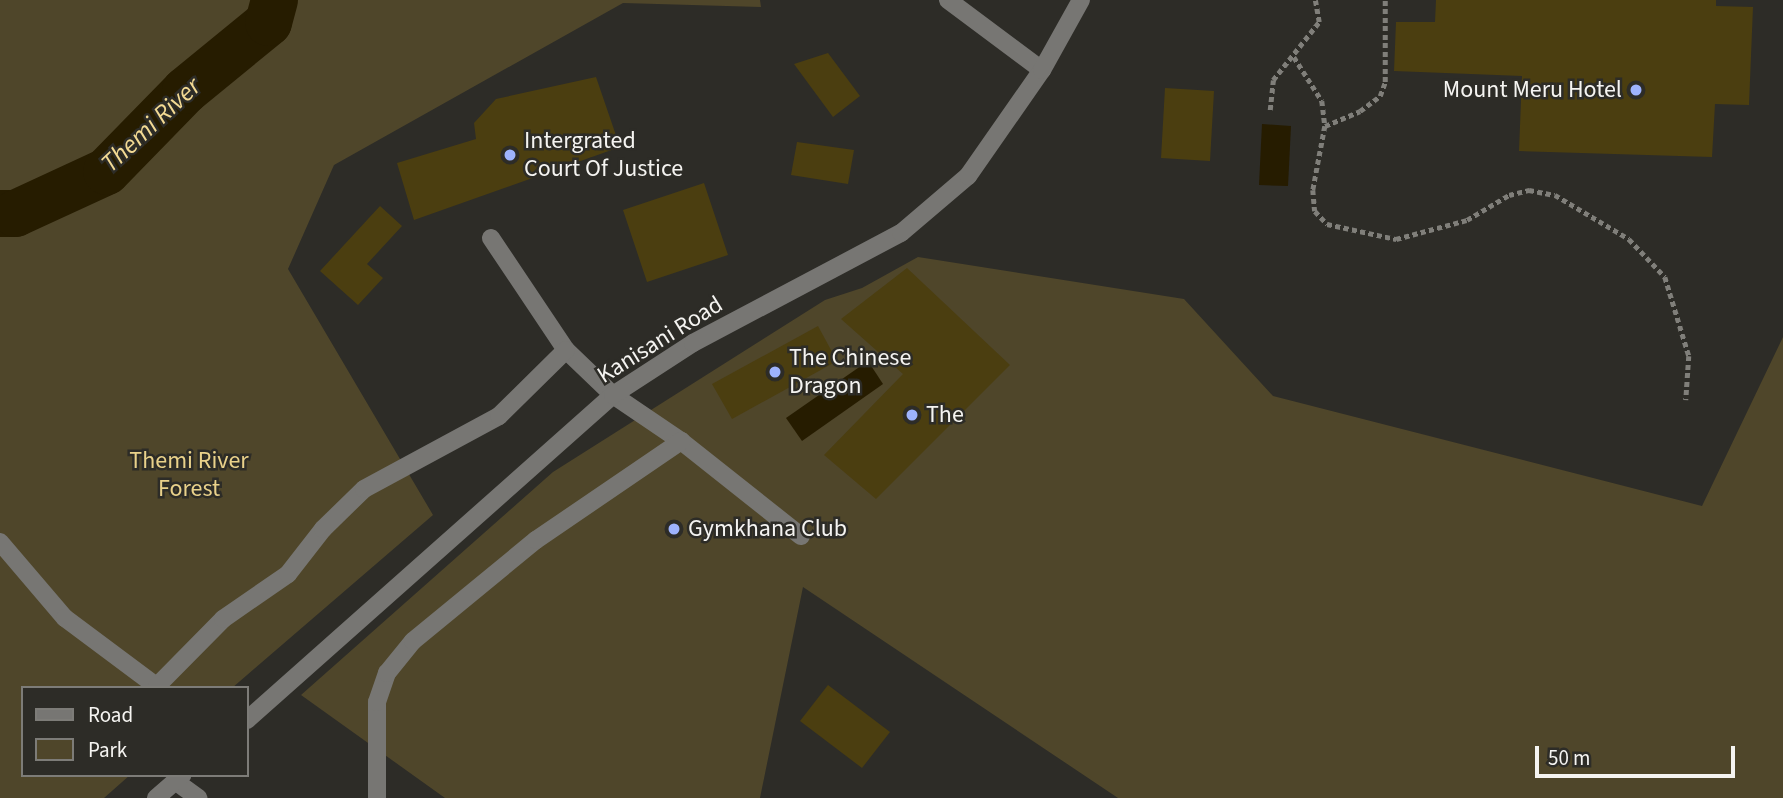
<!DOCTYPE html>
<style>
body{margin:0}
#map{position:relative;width:1783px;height:798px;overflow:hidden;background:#2d2c27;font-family:"Source Sans 3",sans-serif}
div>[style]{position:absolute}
.green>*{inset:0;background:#4f462a}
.water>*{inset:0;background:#261c00}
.river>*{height:47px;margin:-23.5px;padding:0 23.5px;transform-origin:23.5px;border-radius:23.5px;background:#261c00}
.building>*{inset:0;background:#4b3e10}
.path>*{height:4.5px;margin-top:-2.25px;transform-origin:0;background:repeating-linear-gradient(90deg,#807f7a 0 5px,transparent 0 8.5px)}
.minor>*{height:18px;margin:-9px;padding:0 9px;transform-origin:9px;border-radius:9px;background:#777673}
.dots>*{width:19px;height:19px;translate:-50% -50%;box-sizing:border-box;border:4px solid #2d2c27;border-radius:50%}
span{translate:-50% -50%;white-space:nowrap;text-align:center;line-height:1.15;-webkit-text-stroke:5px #2d2c27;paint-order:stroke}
.poi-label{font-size:24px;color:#f5f4f1}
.right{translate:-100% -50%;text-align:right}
.left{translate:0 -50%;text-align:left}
.street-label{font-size:24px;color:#f5f4f1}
.park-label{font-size:24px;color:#e9d18a}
.water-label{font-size:26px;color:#f3da93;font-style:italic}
.legend{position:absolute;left:21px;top:686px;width:228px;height:91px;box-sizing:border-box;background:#2d2c27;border:2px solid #7d7c78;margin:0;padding:9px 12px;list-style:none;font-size:21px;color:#f5f4f1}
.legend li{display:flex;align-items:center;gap:14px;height:35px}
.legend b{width:35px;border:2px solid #7d7c78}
.scale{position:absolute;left:1535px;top:746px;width:200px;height:32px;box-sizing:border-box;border:4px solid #f5f4f1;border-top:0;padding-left:9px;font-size:21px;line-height:24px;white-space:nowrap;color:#f5f4f1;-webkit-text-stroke:5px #2d2c27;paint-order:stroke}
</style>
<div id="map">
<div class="green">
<i style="clip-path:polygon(0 0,760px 0,761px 7px,623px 3px,334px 165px,288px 269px,433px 515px,232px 688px,23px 688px,23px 775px,130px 775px,104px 798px,0 798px)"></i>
<i style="clip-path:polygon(918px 257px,1184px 299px,1273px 396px,1702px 506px,1783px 337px,1783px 798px,1118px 798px,803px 587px,760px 798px,445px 798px,301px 695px,553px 472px,825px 300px,862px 288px)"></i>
</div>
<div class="water">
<i style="clip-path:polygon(1262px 124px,1291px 126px,1288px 186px,1259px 185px)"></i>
<i style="clip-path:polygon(868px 361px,883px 384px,802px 441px,786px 418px)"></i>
</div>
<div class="river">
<i style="left:0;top:213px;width:15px"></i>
<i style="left:15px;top:213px;width:100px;rotate:-24.8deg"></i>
<i style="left:106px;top:171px;width:113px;rotate:-45.7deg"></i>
<i style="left:185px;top:90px;width:107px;rotate:-39.3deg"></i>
<i style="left:268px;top:22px;width:23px;rotate:-75deg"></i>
</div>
<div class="building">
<i style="clip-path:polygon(1436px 0,1716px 0,1716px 6px,1753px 7px,1749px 105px,1715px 104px,1712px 157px,1519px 151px,1522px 76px,1394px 71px,1396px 22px,1435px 22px)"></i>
<i style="clip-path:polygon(828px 53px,860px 96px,833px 117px,794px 64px)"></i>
<i style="clip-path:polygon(596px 77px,620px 147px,414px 220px,397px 163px,476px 139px,474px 123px,496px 99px)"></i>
<i style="clip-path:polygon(1165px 88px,1214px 91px,1210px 161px,1161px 158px)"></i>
<i style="clip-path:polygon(797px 142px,854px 150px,848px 184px,791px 175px)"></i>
<i style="clip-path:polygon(704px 183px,728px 255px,647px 282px,623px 210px)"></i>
<i style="clip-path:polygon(380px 206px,402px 226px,367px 264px,383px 278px,358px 305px,320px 271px)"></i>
<i style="clip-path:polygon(907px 268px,1010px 365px,876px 499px,824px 455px,903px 374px,841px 319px)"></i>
<i style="clip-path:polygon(818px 326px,837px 361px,732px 419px,712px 384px)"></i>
<i style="clip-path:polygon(828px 685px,890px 732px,862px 768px,800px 721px)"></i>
</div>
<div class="path">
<i style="left:1294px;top:57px;width:52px;rotate:57.5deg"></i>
<i style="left:1322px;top:101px;width:25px;rotate:83deg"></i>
<i style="left:1325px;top:126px;width:65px;rotate:100.6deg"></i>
<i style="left:1313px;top:190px;width:21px;rotate:85deg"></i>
<i style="left:1315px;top:211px;width:18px;rotate:47deg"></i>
<i style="left:1327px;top:224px;width:71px;rotate:12.3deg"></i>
<i style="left:1396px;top:239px;width:73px;rotate:-15deg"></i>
<i style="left:1467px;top:220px;width:49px;rotate:-30.8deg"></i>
<i style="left:1509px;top:195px;width:21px;rotate:-14deg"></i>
<i style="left:1529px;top:190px;width:26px;rotate:11deg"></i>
<i style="left:1555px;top:195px;width:86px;rotate:30.7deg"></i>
<i style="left:1629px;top:239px;width:52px;rotate:46.5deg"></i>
<i style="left:1665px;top:277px;width:83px;rotate:73.1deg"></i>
<i style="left:1689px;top:356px;width:44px;rotate:93.9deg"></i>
<i style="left:1270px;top:110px;width:30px;rotate:-84deg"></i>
<i style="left:1273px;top:80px;width:74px;rotate:-51.6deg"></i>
<i style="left:1319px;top:22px;width:22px;rotate:-100deg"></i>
<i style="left:1325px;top:126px;width:38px;rotate:-23deg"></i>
<i style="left:1360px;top:111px;width:25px;rotate:-37deg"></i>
<i style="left:1380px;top:96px;width:15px;rotate:-70deg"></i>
<i style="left:1385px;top:82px;width:82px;rotate:-90deg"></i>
</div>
<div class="minor">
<i style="left:948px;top:0;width:117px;rotate:36.7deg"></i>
<i style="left:491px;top:238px;width:135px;rotate:56.2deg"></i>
<i style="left:566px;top:350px;width:65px;rotate:43.8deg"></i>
<i style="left:613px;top:395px;width:82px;rotate:34.1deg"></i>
<i style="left:681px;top:441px;width:153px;rotate:38.4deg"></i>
<i style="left:0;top:542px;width:100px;rotate:49.5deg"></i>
<i style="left:65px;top:618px;width:117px;rotate:36.7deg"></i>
<i style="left:157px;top:686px;width:94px;rotate:-45.4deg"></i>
<i style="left:223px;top:619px;width:79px;rotate:-34.7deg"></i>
<i style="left:288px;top:574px;width:57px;rotate:-52.1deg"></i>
<i style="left:323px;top:529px;width:57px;rotate:-44.3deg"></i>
<i style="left:364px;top:489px;width:153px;rotate:-28.4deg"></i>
<i style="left:499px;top:416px;width:94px;rotate:-44.6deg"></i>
<i style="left:247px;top:720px;width:489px;rotate:-41.6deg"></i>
<i style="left:613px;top:395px;width:95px;rotate:-33deg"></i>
<i style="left:693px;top:343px;width:235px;rotate:-27.9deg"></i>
<i style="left:901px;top:233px;width:88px;rotate:-40.4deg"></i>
<i style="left:968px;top:176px;width:129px;rotate:-55.1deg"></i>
<i style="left:1042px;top:70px;width:80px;rotate:-60.9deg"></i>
<i style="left:175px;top:781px;width:29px;rotate:36deg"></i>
<i style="left:156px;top:798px;width:35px;rotate:-41deg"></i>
<i style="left:377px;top:798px;width:96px;rotate:-90deg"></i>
<i style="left:377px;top:702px;width:31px;rotate:-71deg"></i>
<i style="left:387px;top:673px;width:41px;rotate:-50.9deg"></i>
<i style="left:413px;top:641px;width:159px;rotate:-39.4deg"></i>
<i style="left:536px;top:540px;width:176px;rotate:-34.3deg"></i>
</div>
<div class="dots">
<i style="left:1636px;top:90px;background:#9eb3fd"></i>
<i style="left:510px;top:155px;background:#9eb3fd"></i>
<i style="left:775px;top:372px;background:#9eb3fd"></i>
<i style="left:912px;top:415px;background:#9eb3fd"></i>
<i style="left:674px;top:529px;background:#9eb3fd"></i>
</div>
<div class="poi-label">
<span class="right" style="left:1622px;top:90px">Mount Meru Hotel</span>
<span class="left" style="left:524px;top:155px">Intergrated<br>Court Of Justice</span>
<span class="left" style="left:789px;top:372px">The Chinese<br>Dragon</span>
<span class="left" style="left:926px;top:415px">The</span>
<span class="left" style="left:688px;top:529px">Gymkhana Club</span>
</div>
<div class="street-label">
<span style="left:660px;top:340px;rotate:-32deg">Kanisani Road</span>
</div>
<div class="park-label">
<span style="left:189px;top:475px">Themi River<br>Forest</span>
</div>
<div class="water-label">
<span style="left:151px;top:125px;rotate:-43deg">Themi River</span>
</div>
<ul class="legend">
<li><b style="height:9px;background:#777673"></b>Road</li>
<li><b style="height:19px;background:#4f462a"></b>Park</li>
</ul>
<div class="scale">50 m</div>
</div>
